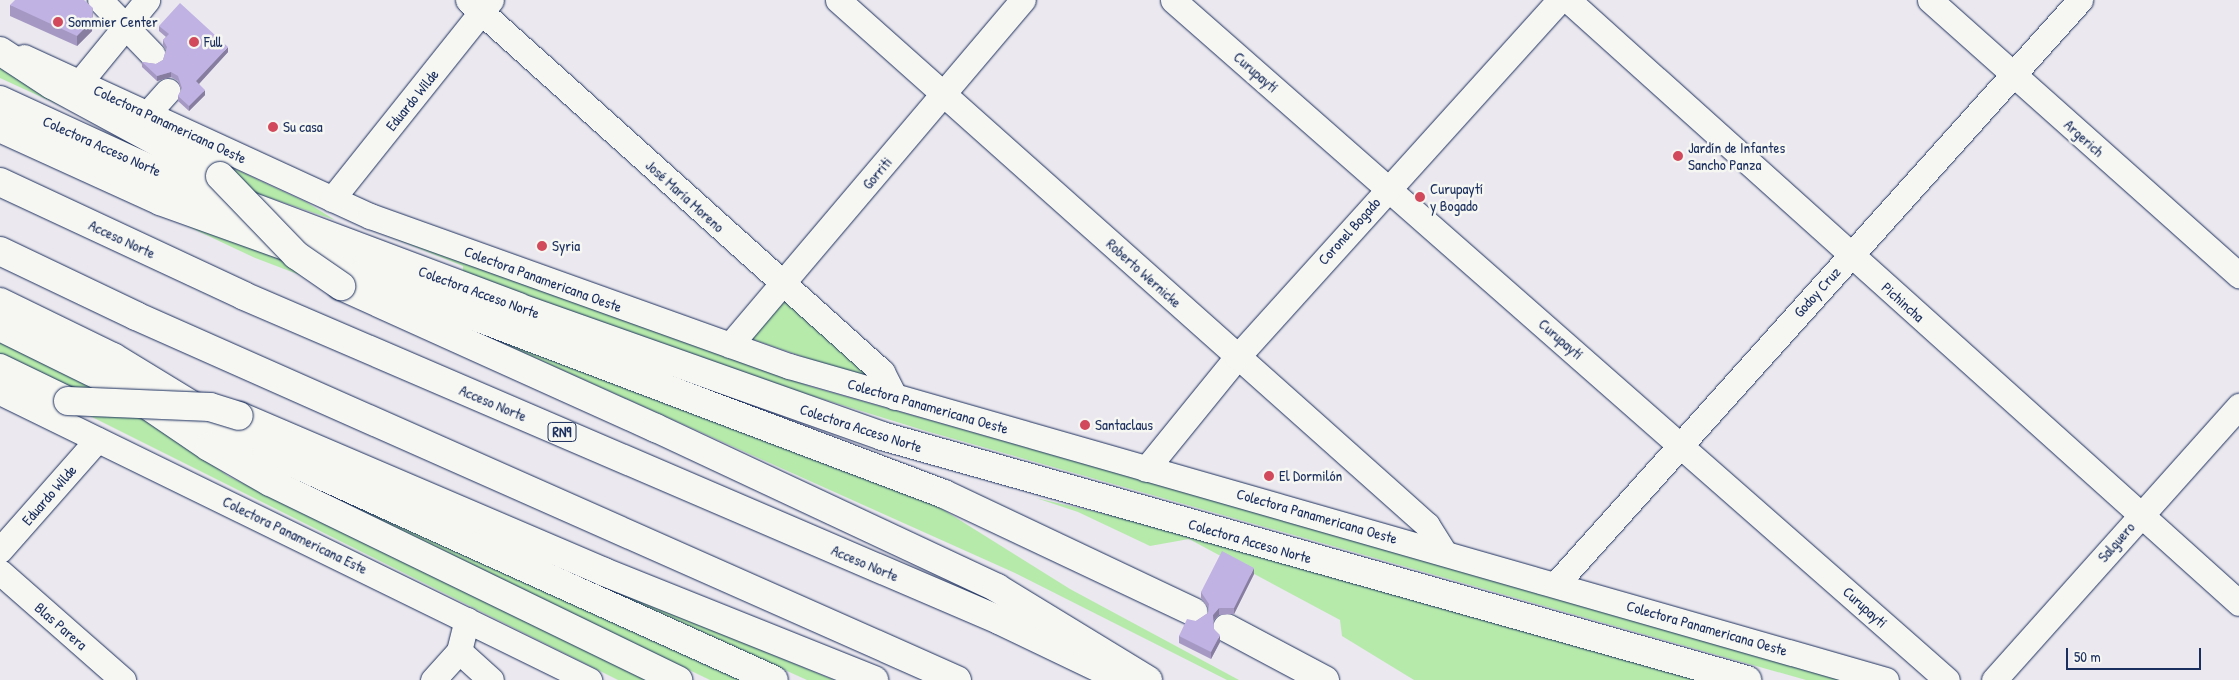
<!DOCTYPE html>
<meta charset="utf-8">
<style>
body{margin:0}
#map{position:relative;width:2239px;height:680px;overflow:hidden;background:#ebe8ef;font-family:"Patrick Hand",sans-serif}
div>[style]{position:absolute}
.green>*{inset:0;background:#b6eaab}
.roads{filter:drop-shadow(0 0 1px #1b2f5e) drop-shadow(0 0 1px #1b2f5e)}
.minor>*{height:25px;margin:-12.5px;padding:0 12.5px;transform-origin:12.5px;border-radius:12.5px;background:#f6f6f2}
.highway>*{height:28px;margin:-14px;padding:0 14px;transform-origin:14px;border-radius:14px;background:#f6f6f2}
.bridges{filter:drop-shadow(0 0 1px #1b2f5e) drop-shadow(0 0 1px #1b2f5e)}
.highway-bridge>*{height:28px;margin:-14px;padding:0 14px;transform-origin:14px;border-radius:14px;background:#f6f6f2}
.wall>*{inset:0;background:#a599c3}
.shaded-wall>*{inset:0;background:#867d9f}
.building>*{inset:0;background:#c0b2e3}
.dots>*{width:14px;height:14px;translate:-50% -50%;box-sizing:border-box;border:2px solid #f6f6f2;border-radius:50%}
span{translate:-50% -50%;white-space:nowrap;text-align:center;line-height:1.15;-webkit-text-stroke:5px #f6f6f2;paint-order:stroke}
.shield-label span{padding:1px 4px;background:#f6f6f2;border:1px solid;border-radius:4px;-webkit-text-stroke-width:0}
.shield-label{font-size:14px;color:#1b2f5e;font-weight:700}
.poi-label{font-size:15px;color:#1b2f5e}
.left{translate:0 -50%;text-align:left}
.street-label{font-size:15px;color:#1b2f5e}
.scale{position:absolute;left:2066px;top:648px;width:135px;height:22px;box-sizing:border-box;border:2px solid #1b2f5e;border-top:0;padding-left:6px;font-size:15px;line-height:18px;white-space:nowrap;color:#1b2f5e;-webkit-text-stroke:4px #f6f6f2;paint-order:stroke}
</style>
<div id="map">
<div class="green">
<i style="clip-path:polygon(0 66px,113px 130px,0 78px)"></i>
<i style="clip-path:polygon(49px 161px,276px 249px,313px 280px,253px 257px)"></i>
<i style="clip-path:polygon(224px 164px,306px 202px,335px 220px,247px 190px)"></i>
<i style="clip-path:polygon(375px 231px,812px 387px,1851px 680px,1806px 680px,926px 431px,803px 393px,518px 293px,463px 272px,463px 266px)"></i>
<i style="clip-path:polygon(787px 296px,870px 375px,864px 378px,749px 338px)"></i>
<i style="clip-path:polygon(497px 334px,934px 504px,1070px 589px,1239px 680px,1227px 680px,1015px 573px,493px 339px)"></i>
<i style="clip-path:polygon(0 335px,104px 387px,228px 476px,646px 680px,618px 680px,88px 415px,0 355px)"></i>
<i style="clip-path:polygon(270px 468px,758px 680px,710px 680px)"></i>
<i style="clip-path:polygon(1036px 498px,1114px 516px,1702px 680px,1414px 680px,1342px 636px,1340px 620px,1189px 539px,1150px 546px,1078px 512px)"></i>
<i style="clip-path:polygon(408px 501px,747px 644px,834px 680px,807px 680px)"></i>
</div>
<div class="roads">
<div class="minor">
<i style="left:100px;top:0;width:76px;rotate:46.1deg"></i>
<i style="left:468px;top:0;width:557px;rotate:41.94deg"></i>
<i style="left:882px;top:372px;width:28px;rotate:63deg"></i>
<i style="left:838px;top:0;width:789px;rotate:41.71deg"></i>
<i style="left:1427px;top:525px;width:32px;rotate:58deg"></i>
<i style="left:1173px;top:0;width:1030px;rotate:41.3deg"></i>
<i style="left:1568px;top:0;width:902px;rotate:41.94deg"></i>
<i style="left:1930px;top:0;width:414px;rotate:41.7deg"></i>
<i style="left:24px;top:57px;width:381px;rotate:24.7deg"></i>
<i style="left:370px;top:216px;width:445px;rotate:19.7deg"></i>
<i style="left:789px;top:366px;width:1141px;rotate:15.97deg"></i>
<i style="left:80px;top:82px;width:106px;rotate:-50.7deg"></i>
<i style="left:147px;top:114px;width:31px;rotate:-48deg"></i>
<i style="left:332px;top:199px;width:255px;rotate:-51.4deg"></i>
<i style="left:730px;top:345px;width:453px;rotate:-49.7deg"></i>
<i style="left:0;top:392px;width:656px;rotate:26.06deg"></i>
<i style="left:1146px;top:469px;width:144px;rotate:-50.9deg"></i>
<i style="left:1237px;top:357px;width:481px;rotate:-47.9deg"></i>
<i style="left:0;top:550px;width:147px;rotate:-48.6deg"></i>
<i style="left:0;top:572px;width:164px;rotate:41.3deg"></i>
<i style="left:1556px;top:584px;width:785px;rotate:-48.1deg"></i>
<i style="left:459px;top:651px;width:43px;rotate:42.2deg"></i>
<i style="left:433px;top:680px;width:39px;rotate:-48deg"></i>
<i style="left:459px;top:651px;width:32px;rotate:-76deg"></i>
<i style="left:1994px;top:680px;width:368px;rotate:-48.2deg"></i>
</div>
<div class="highway">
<i style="left:0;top:51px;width:62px;rotate:33.2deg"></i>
<i style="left:52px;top:85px;width:191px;rotate:28.4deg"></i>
<i style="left:0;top:100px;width:155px;rotate:24.7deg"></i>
<i style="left:141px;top:165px;width:403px;rotate:20.6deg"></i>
<i style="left:518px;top:307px;width:386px;rotate:19.5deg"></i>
<i style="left:882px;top:436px;width:899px;rotate:15.75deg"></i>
<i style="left:0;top:128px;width:176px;rotate:24.5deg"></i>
<i style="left:160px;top:201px;width:216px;rotate:19.8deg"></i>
<i style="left:363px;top:274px;width:621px;rotate:20.74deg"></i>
<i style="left:944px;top:494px;width:276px;rotate:25.3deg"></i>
<i style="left:0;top:182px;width:269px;rotate:25deg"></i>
<i style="left:244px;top:296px;width:822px;rotate:23.23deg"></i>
<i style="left:999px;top:620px;width:139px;rotate:25.6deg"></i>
<i style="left:0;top:251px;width:151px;rotate:25.5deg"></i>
<i style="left:136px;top:316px;width:898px;rotate:23.91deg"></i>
<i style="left:341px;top:286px;width:346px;rotate:24.3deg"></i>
<i style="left:656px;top:428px;width:377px;rotate:25.1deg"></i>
<i style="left:997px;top:588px;width:177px;rotate:31.4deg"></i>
<i style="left:0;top:302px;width:126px;rotate:26deg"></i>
<i style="left:113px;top:357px;width:180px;rotate:31.4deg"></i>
<i style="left:267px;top:451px;width:556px;rotate:24.31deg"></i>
<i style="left:0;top:327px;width:129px;rotate:26.2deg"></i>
<i style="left:116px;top:384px;width:112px;rotate:34.1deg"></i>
<i style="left:209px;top:447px;width:70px;rotate:29.8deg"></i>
<i style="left:270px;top:482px;width:454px;rotate:25.9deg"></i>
<i style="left:0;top:368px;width:76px;rotate:25.9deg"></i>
<i style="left:239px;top:416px;width:397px;rotate:23.1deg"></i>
<i style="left:604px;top:572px;width:291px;rotate:21.8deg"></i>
<i style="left:1227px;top:628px;width:111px;rotate:28deg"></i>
</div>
</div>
<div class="bridges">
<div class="highway-bridge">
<i style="left:220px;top:176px;width:110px;rotate:46.1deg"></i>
<i style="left:296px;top:255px;width:55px;rotate:34.6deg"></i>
<i style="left:68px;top:401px;width:142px;rotate:2.4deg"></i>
<i style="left:210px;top:407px;width:30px;rotate:17deg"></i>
</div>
</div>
<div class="wall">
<i style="clip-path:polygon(10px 5px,93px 19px,92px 31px,77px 46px,10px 16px)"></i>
<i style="clip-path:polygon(159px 26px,228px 52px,199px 84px,205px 95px,189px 111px,178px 101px,178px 96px,181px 90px,178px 81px,171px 77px,157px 81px,142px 67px,142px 62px,156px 64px,163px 60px,166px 50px,163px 45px,163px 40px,166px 37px,159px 31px)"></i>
<i style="clip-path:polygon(1254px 574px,1234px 614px,1219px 615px,1213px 621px,1214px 629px,1220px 642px,1211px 659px,1179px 643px,1179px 636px,1196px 621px,1208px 613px,1209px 609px,1201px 598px,1201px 592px)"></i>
</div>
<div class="shaded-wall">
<i style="clip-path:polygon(93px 8px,92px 31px,77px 46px,77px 36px)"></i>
<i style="clip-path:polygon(228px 47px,228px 52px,196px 87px,196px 81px)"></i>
<i style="clip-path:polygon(171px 72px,171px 77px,157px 81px,157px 76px)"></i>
<i style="clip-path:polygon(205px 90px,205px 95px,189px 111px,189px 106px)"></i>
<i style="clip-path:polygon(1254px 568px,1254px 574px,1234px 614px,1234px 608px)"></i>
<i style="clip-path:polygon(1219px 608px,1219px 615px,1213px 621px,1213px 615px)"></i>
<i style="clip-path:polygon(1220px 635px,1220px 642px,1211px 659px,1211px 652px)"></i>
</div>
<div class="building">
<i style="clip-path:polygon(15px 0,84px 0,93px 8px,92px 21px,77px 36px,10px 5px)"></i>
<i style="clip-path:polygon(180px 3px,228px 47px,196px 81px,205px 90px,189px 106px,178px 96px,182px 88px,178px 76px,171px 72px,157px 76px,142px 62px,156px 64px,163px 60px,167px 47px,163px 40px,169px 34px,159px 26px)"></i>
<i style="clip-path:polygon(1222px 551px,1254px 568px,1234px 608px,1219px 608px,1213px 615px,1214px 629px,1220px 635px,1211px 652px,1179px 636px,1187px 619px,1196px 621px,1208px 613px,1209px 604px,1201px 592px)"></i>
</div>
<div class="dots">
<i style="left:58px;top:22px;background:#d1495b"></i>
<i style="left:194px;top:42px;background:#d1495b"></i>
<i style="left:273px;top:127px;background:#d1495b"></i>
<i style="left:1678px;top:156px;background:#d1495b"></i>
<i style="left:1420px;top:197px;background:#d1495b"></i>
<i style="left:542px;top:246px;background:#d1495b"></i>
<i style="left:1085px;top:425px;background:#d1495b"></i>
<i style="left:1269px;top:476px;background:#d1495b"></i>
</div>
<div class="shield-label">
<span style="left:562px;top:432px">RN9</span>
</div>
<div class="poi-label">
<span class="left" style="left:68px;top:22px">Sommier Center</span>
<span class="left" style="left:204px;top:42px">Full</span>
<span class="left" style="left:283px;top:127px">Su casa</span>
<span class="left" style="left:1688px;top:156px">Jardín de Infantes<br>Sancho Panza</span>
<span class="left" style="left:1430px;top:197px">Curupaytí<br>y Bogado</span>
<span class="left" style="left:552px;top:246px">Syria</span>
<span class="left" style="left:1095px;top:425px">Santaclaus</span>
<span class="left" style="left:1279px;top:476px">El Dormilón</span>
</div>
<div class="street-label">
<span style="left:1256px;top:72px;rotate:41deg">Curupaytí</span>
<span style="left:412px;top:100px;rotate:-51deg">Eduardo Wilde</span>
<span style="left:170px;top:124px;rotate:25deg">Colectora Panamericana Oeste</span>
<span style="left:2084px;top:138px;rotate:42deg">Argerich</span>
<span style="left:102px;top:146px;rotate:24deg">Colectora Acceso Norte</span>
<span style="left:877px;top:173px;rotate:-50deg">Gorriti</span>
<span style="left:685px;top:196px;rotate:42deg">José María Moreno</span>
<span style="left:1349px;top:231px;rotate:-48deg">Coronel Bogado</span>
<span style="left:122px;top:239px;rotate:25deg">Acceso Norte</span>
<span style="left:1144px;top:273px;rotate:42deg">Roberto Wernicke</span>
<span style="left:543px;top:279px;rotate:20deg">Colectora Panamericana Oeste</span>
<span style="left:479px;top:292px;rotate:20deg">Colectora Acceso Norte</span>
<span style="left:1817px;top:292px;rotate:-48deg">Godoy Cruz</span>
<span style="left:1903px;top:302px;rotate:42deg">Pichincha</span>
<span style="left:1561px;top:339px;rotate:41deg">Curupaytí</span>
<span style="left:493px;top:403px;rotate:23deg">Acceso Norte</span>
<span style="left:928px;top:406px;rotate:16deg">Colectora Panamericana Oeste</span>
<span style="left:861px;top:428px;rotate:18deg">Colectora Acceso Norte</span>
<span style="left:49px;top:495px;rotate:-49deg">Eduardo Wilde</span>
<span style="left:1317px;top:516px;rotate:16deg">Colectora Panamericana Oeste</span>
<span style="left:295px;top:535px;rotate:26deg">Colectora Panamericana Este</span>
<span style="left:1250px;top:541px;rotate:16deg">Colectora Acceso Norte</span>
<span style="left:2116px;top:542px;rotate:-49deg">Salguero</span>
<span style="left:865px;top:563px;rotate:23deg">Acceso Norte</span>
<span style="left:1865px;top:607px;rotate:42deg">Curupaytí</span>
<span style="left:61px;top:626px;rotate:41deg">Blas Parera</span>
<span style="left:1707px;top:628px;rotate:16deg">Colectora Panamericana Oeste</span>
</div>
<div class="scale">50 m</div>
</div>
